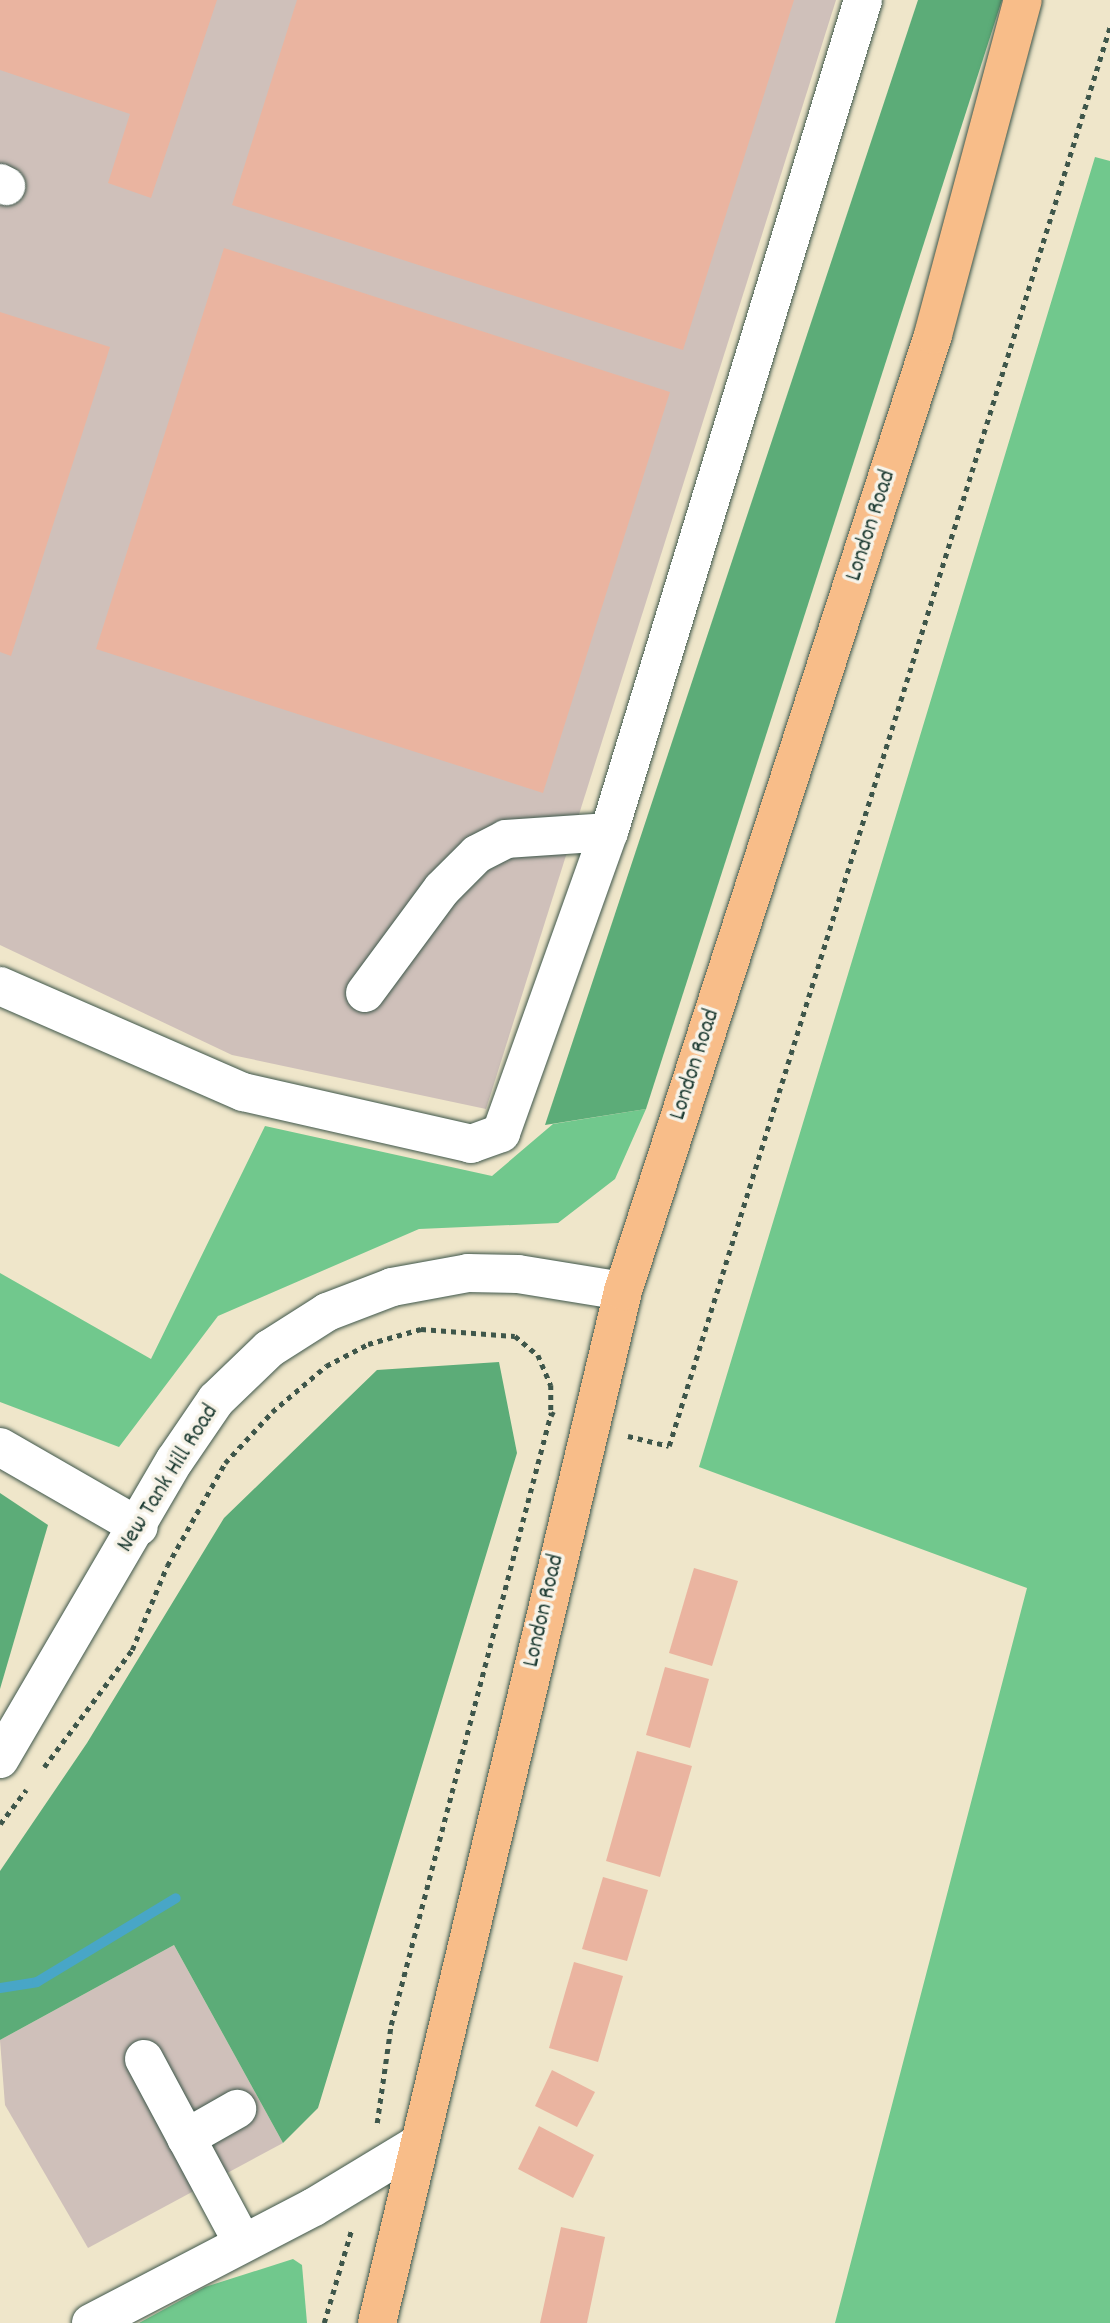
<!DOCTYPE html>
<style>
body{margin:0}
#map{position:relative;width:1110px;height:2323px;overflow:hidden;background:#efe6ca;font-family:Dekko,sans-serif}
div>[style]{position:absolute}
.industrial>*{inset:0;background:#cfc0ba}
.green>*{inset:0;background:#71c88d}
.forest>*{inset:0;background:#5cac78}
.stream>*{height:10px;margin:-5px;padding:0 5px;transform-origin:5px;border-radius:5px;background:#48a6c7}
.building>*{inset:0;background:#eab4a0}
.path>*{height:4.5px;margin-top:-2.25px;transform-origin:0;background:repeating-linear-gradient(90deg,#3e564a 0 5px,transparent 0 10px)}
.roads{filter:drop-shadow(0 0 2px #3e564a) drop-shadow(0 0 2px #3e564a)}
.minor>*{height:38px;margin:-19px;padding:0 19px;transform-origin:19px;border-radius:19px;background:#fff}
.major>*{height:38px;margin:-19px;padding:0 19px;transform-origin:19px;border-radius:19px;background:#f8bd89}
span{translate:-50% -50%;white-space:nowrap;text-align:center;line-height:1.15;-webkit-text-stroke:7px #f7f3e8;paint-order:stroke}
.street-label{font-size:24px;color:#1f3d34}
</style>
<div id="map">
<div class="industrial">
<i style="clip-path:polygon(0 0,836px 0,486px 1109px,232px 1055px,0 945px)"></i>
<i style="clip-path:polygon(174px 1945px,283px 2143px,88px 2248px,5px 2105px,0 2040px)"></i>
</div>
<div class="green">
<i style="clip-path:polygon(1095px 157px,1110px 161px,1110px 2323px,835px 2323px,1027px 1588px,699px 1467px)"></i>
<i style="clip-path:polygon(646px 1109px,615px 1179px,558px 1223px,419px 1229px,218px 1316px,119px 1447px,0 1402px,0 1273px,151px 1359px,265px 1126px,492px 1176px,553px 1124px)"></i>
<i style="clip-path:polygon(293px 2259px,302px 2265px,307px 2323px,139px 2323px,205px 2287px)"></i>
</div>
<div class="forest">
<i style="clip-path:polygon(918px 0,1002px 0,646px 1109px,545px 1125px)"></i>
<i style="clip-path:polygon(499px 1362px,517px 1453px,318px 2108px,283px 2143px,174px 1945px,0 2040px,0 1871px,87px 1743px,224px 1518px,377px 1370px)"></i>
<i style="clip-path:polygon(0 1493px,48px 1525px,0 1689px)"></i>
</div>
<div class="stream">
<i style="left:0;top:1988px;width:37px;rotate:-9deg"></i>
<i style="left:37px;top:1982px;width:162px;rotate:-31.1deg"></i>
</div>
<div class="building">
<i style="clip-path:polygon(0 0,217px 0,151px 198px,108px 183px,130px 114px,0 70px)"></i>
<i style="clip-path:polygon(297px 0,794px 0,683px 350px,232px 205px)"></i>
<i style="clip-path:polygon(224px 248px,670px 392px,543px 793px,96px 649px)"></i>
<i style="clip-path:polygon(0 312px,110px 347px,11px 656px,0 652px)"></i>
<i style="clip-path:polygon(694px 1568px,738px 1581px,712px 1666px,669px 1653px)"></i>
<i style="clip-path:polygon(665px 1667px,709px 1679px,690px 1748px,646px 1735px)"></i>
<i style="clip-path:polygon(637px 1751px,692px 1766px,660px 1877px,606px 1861px)"></i>
<i style="clip-path:polygon(603px 1877px,648px 1890px,627px 1961px,582px 1949px)"></i>
<i style="clip-path:polygon(574px 1962px,623px 1976px,598px 2062px,549px 2048px)"></i>
<i style="clip-path:polygon(552px 2070px,595px 2092px,577px 2127px,535px 2106px)"></i>
<i style="clip-path:polygon(539px 2126px,594px 2155px,573px 2198px,518px 2169px)"></i>
<i style="clip-path:polygon(561px 2227px,605px 2237px,587px 2323px,540px 2323px)"></i>
</div>
<div class="path">
<i style="left:628px;top:1436px;width:42px;rotate:13.7deg"></i>
<i style="left:669px;top:1446px;width:1486px;rotate:-72.74deg"></i>
<i style="left:44px;top:1767px;width:146px;rotate:-53.1deg"></i>
<i style="left:132px;top:1650px;width:91px;rotate:-67.4deg"></i>
<i style="left:167px;top:1566px;width:118px;rotate:-60.6deg"></i>
<i style="left:225px;top:1463px;width:69px;rotate:-47.3deg"></i>
<i style="left:272px;top:1412px;width:71px;rotate:-40.4deg"></i>
<i style="left:326px;top:1366px;width:47px;rotate:-27.6deg"></i>
<i style="left:368px;top:1344px;width:55px;rotate:-15.8deg"></i>
<i style="left:421px;top:1329px;width:94px;rotate:4.3deg"></i>
<i style="left:515px;top:1336px;width:30px;rotate:40deg"></i>
<i style="left:538px;top:1355px;width:33px;rotate:67deg"></i>
<i style="left:551px;top:1385px;width:28px;rotate:90deg"></i>
<i style="left:0;top:1824px;width:43px;rotate:-52.6deg"></i>
<i style="left:377px;top:2123px;width:99px;rotate:-81.9deg"></i>
<i style="left:391px;top:2025px;width:633px;rotate:-75.35deg"></i>
<i style="left:551px;top:1413px;width:4px;rotate:27deg"></i>
<i style="left:324px;top:2323px;width:96px;rotate:-73.6deg"></i>
</div>
<div class="roads">
<div class="minor">
<i style="left:0;top:183px;width:7px;rotate:27deg"></i>
<i style="left:0;top:986px;width:265px;rotate:23.6deg"></i>
<i style="left:243px;top:1092px;width:234px;rotate:12.8deg"></i>
<i style="left:471px;top:1144px;width:32px;rotate:-20deg"></i>
<i style="left:501px;top:1133px;width:320px;rotate:-70.3deg"></i>
<i style="left:609px;top:832px;width:870px;rotate:-73.02deg"></i>
<i style="left:365px;top:993px;width:129px;rotate:-53.5deg"></i>
<i style="left:442px;top:889px;width:49px;rotate:-45deg"></i>
<i style="left:477px;top:854px;width:33px;rotate:-27deg"></i>
<i style="left:506px;top:839px;width:103px;rotate:-3.9deg"></i>
<i style="left:0;top:1447px;width:160px;rotate:29.9deg"></i>
<i style="left:0;top:1759px;width:346px;rotate:-59.7deg"></i>
<i style="left:175px;top:1460px;width:73px;rotate:-55.7deg"></i>
<i style="left:216px;top:1400px;width:74px;rotate:-43.9deg"></i>
<i style="left:269px;top:1349px;width:69px;rotate:-32.5deg"></i>
<i style="left:327px;top:1312px;width:70px;rotate:-21deg"></i>
<i style="left:392px;top:1287px;width:77px;rotate:-10.4deg"></i>
<i style="left:468px;top:1273px;width:50px;rotate:1.1deg"></i>
<i style="left:518px;top:1274px;width:106px;rotate:9.2deg"></i>
<i style="left:144px;top:2059px;width:208px;rotate:61.8deg"></i>
<i style="left:186px;top:2138px;width:59px;rotate:-29.6deg"></i>
<i style="left:91px;top:2323px;width:251px;rotate:-27.5deg"></i>
<i style="left:314px;top:2207px;width:122px;rotate:-31.2deg"></i>
</div>
<div class="major">
<i style="left:377px;top:2323px;width:1061px;rotate:-76.59deg"></i>
<i style="left:623px;top:1291px;width:1005px;rotate:-72.03deg"></i>
<i style="left:933px;top:335px;width:347px;rotate:-75deg"></i>
</div>
</div>
<div class="street-label">
<span style="left:872px;top:526px;rotate:-72deg">London Road</span>
<span style="left:696px;top:1065px;rotate:-72deg">London Road</span>
<span style="left:169px;top:1479px;rotate:-58deg">New Tank Hill Road</span>
<span style="left:545px;top:1611px;rotate:-77deg">London Road</span>
</div>
</div>
